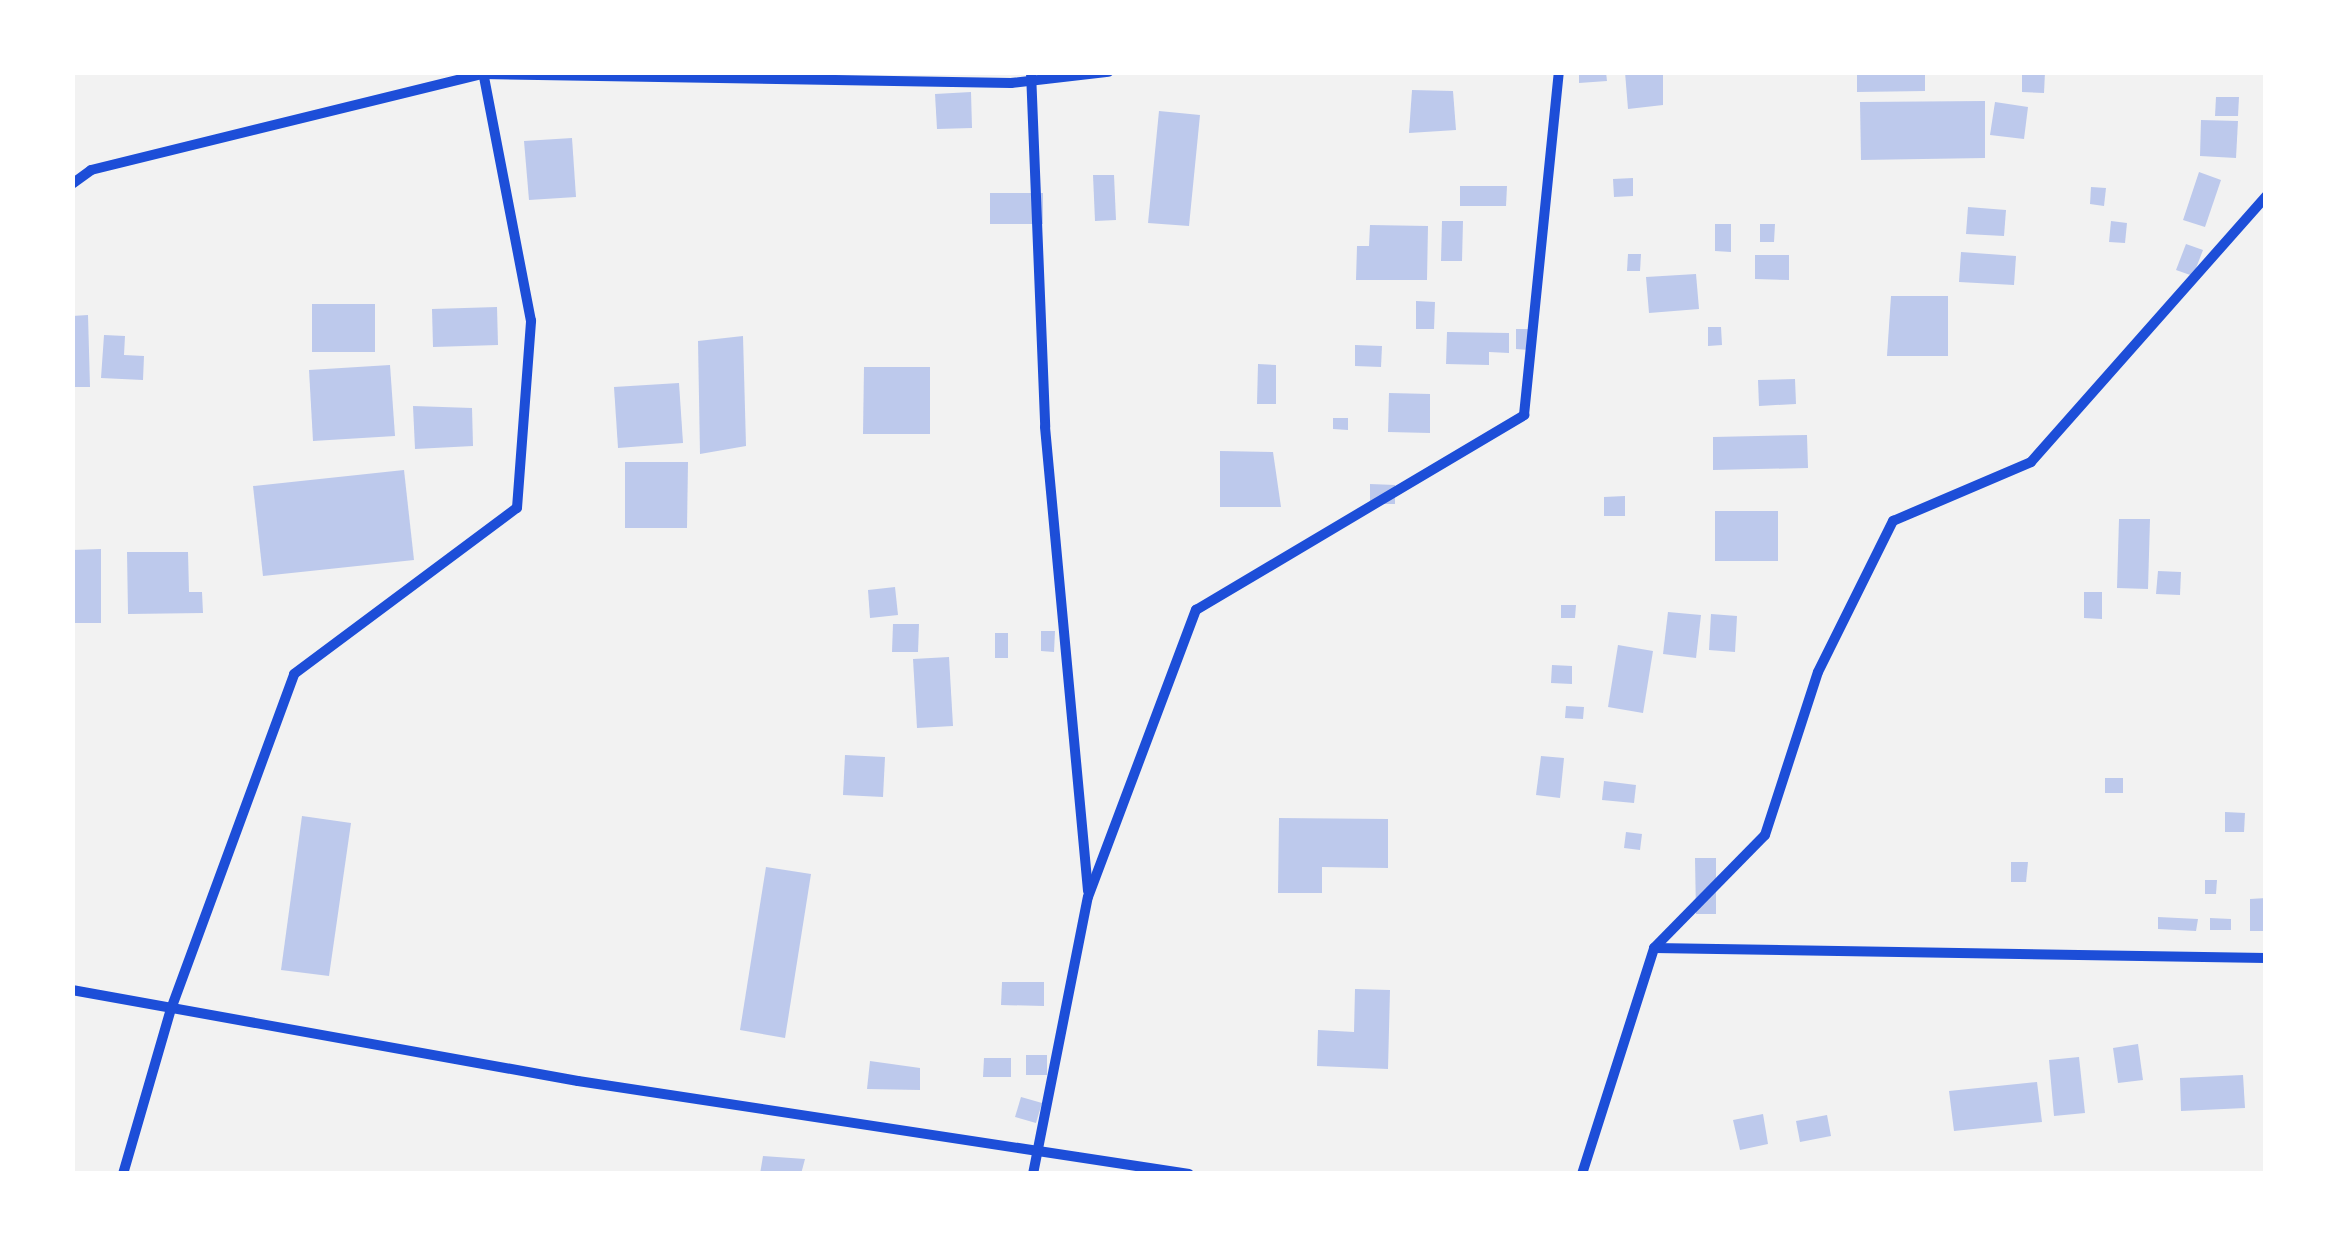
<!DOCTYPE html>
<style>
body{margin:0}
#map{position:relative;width:2338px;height:1246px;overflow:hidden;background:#f2f2f2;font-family:"Space Grotesk",sans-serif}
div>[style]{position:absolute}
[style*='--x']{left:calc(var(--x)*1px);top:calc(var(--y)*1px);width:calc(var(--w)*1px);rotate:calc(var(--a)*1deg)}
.building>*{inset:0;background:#bdc9ec}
.minor>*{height:10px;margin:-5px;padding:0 5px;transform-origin:5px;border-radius:5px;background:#1d4ed8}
span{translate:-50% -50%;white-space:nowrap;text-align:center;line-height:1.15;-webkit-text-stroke:9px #fff;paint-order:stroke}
.frame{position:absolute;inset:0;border:75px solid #fff;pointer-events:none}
</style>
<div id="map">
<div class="building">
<div style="clip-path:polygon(1579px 72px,1606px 72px,1607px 81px,1579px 83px)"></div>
<div style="clip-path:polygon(1625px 72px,1663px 72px,1663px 105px,1628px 109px)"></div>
<div style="clip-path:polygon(1857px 72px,1925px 72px,1925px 91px,1857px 92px)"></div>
<div style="clip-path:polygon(2022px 72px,2045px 72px,2044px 93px,2022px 92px)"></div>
<div style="clip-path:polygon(1412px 90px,1453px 91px,1456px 130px,1409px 133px)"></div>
<div style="clip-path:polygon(971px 92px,972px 128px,937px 129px,935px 94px)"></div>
<div style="clip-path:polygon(2216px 97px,2239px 97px,2238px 116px,2215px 116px)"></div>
<div style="clip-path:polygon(1985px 101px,1985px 158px,1861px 160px,1860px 102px)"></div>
<div style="clip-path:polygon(1995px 102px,2028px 107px,2024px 139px,1990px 135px)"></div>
<div style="clip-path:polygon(1159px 111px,1200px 115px,1189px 226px,1148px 223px)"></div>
<div style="clip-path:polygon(2201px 120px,2238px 121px,2236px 158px,2200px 156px)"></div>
<div style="clip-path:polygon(572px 138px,576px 197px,529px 200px,524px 141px)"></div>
<div style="clip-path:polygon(2199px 172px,2221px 180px,2205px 227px,2183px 220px)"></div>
<div style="clip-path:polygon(1093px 175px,1114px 175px,1116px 220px,1095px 221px)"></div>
<div style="clip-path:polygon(1633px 178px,1633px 196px,1614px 197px,1613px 179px)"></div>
<div style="clip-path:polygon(1460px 186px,1507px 186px,1506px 206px,1460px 206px)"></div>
<div style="clip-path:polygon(2091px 187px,2106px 188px,2104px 206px,2090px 204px)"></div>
<div style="clip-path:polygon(990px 193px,1043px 193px,1043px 224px,990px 224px)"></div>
<div style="clip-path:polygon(1968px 207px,2006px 210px,2004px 236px,1966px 234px)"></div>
<div style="clip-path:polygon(1442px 221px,1463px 221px,1462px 261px,1441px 261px)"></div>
<div style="clip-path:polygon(2111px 221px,2127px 223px,2125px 243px,2109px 242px)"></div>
<div style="clip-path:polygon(1715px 224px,1731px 224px,1731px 252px,1715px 251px)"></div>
<div style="clip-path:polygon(1760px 224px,1775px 224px,1774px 242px,1760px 242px)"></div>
<div style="clip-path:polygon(1370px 225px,1428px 226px,1427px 280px,1356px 280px,1357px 246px,1369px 246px)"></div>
<div style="clip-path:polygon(2186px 244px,2203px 250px,2193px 276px,2176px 270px)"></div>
<div style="clip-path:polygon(1961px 252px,2016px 256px,2014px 285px,1959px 282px)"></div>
<div style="clip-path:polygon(1628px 254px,1641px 254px,1640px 271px,1627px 271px)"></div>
<div style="clip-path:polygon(1755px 255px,1789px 255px,1789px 280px,1755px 279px)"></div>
<div style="clip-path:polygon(1696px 274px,1699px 309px,1649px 313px,1646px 277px)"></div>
<div style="clip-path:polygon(1891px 296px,1948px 296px,1948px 356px,1887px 356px)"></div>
<div style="clip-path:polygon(1416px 301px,1435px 302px,1434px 329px,1416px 329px)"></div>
<div style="clip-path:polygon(312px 304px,375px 304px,375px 352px,312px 352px)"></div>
<div style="clip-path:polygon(497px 307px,498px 345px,433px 347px,432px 309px)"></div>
<div style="clip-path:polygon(88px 315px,90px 387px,72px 387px,72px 316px)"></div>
<div style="clip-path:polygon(1708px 327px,1721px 327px,1722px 345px,1708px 346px)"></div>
<div style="clip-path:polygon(1516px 329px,1531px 329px,1530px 350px,1516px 349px)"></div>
<div style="clip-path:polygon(1447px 332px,1509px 333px,1509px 353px,1489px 352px,1489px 365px,1446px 364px)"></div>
<div style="clip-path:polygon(104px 335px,125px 336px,124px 355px,144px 356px,143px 380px,101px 378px)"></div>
<div style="clip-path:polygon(743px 336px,746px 446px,700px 454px,698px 341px)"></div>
<div style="clip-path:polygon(1355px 345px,1382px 346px,1381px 367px,1355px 366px)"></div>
<div style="clip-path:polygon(1258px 364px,1276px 365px,1276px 404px,1257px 404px)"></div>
<div style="clip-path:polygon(390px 365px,395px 436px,313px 441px,309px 370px)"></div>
<div style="clip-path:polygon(864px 367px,930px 367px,930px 434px,863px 434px)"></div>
<div style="clip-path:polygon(1795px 379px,1796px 404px,1759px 406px,1758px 380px)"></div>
<div style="clip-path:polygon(679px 383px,683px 443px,618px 448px,614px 387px)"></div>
<div style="clip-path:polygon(1389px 393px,1430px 394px,1430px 433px,1388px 432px)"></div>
<div style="clip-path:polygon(413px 406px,472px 408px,473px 446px,415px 449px)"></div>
<div style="clip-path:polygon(1333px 418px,1348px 418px,1348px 430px,1333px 429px)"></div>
<div style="clip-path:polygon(1807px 435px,1808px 468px,1713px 470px,1713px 437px)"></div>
<div style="clip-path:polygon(1220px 451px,1273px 452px,1281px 507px,1220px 507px)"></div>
<div style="clip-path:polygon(625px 462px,688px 462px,687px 528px,625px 528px)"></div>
<div style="clip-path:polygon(404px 470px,414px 560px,263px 576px,253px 486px)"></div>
<div style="clip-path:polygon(1370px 484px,1395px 485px,1395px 504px,1370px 504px)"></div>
<div style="clip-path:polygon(1625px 496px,1625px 516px,1604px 516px,1604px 497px)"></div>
<div style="clip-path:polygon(1715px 511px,1778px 511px,1778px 561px,1715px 561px)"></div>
<div style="clip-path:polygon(2119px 519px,2150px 519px,2148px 589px,2117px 588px)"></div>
<div style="clip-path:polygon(101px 549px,101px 623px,72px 623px,72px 550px)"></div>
<div style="clip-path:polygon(127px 552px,188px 552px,189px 592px,202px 592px,203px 613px,128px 614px)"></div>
<div style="clip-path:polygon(2158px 571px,2181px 572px,2180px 595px,2156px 594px)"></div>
<div style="clip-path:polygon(895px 587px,898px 615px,870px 618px,868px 590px)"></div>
<div style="clip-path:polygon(2084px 592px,2102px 592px,2102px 619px,2084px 618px)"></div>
<div style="clip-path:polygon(1561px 605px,1576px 605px,1575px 618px,1561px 618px)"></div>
<div style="clip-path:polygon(1668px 612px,1701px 615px,1696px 658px,1663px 654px)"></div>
<div style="clip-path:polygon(1711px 614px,1737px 616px,1735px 652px,1709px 650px)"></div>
<div style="clip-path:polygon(893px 624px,919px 624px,918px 652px,892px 652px)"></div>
<div style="clip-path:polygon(1041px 631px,1055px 631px,1054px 652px,1041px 651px)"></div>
<div style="clip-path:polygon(995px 633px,1008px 633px,1008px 658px,995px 658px)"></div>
<div style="clip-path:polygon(1618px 645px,1653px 651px,1643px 713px,1608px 707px)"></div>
<div style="clip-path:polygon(949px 657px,953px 726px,917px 728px,913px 659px)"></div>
<div style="clip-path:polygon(1552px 665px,1572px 666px,1572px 684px,1551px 683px)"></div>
<div style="clip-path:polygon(1566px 706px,1584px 707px,1583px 719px,1565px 718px)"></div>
<div style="clip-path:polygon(845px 755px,885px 757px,883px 797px,843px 795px)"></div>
<div style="clip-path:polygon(1541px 756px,1564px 758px,1560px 798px,1536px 795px)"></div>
<div style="clip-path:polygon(2105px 778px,2123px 778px,2123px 793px,2105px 793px)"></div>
<div style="clip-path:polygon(1604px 781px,1636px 785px,1634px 803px,1602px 800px)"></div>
<div style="clip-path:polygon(2225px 812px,2245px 813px,2244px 832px,2225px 832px)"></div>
<div style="clip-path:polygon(302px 816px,351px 823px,329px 976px,281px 970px)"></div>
<div style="clip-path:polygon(1279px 818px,1388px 819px,1388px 868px,1322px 867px,1322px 893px,1278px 893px)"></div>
<div style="clip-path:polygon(1626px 832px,1642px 834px,1640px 850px,1624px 848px)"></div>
<div style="clip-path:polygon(1695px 858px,1716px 858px,1716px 914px,1696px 914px)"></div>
<div style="clip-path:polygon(2011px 862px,2028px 862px,2026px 882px,2011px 882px)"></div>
<div style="clip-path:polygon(766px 867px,811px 874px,785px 1038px,740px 1030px)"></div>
<div style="clip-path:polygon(2205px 880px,2217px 880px,2216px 894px,2205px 894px)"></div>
<div style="clip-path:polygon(2266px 898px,2266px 931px,2250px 931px,2250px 899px)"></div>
<div style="clip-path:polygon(2158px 917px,2198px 919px,2196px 931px,2158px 929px)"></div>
<div style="clip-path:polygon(2210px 918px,2231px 919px,2231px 930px,2210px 930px)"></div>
<div style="clip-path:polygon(1002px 982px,1044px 982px,1044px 1006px,1001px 1005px)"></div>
<div style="clip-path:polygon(1355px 989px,1390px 990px,1388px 1069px,1317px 1066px,1318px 1030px,1354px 1032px)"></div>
<div style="clip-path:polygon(2138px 1044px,2143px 1080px,2118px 1083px,2113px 1048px)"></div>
<div style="clip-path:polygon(1026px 1055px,1047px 1055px,1047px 1075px,1026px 1075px)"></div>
<div style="clip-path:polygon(2079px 1057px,2085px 1113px,2054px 1116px,2049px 1060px)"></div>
<div style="clip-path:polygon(984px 1058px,1011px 1058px,1011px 1077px,983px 1077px)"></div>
<div style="clip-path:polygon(870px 1061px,920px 1068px,920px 1090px,867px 1089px)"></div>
<div style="clip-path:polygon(2243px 1075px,2245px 1108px,2181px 1111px,2180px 1078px)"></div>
<div style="clip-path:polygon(2037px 1082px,2042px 1122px,1954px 1131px,1949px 1091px)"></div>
<div style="clip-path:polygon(1021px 1097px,1042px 1103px,1036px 1123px,1015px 1117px)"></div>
<div style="clip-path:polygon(1763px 1114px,1768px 1144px,1740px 1150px,1733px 1120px)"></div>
<div style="clip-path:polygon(1827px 1115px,1831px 1136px,1800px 1142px,1796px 1121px)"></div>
<div style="clip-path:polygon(763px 1156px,805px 1159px,801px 1174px,760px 1174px)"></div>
</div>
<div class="minor">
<div style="--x:1031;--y:72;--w:355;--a:87.7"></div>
<div style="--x:1045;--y:427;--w:466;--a:84.7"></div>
<div style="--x:72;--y:184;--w:24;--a:-36"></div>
<div style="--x:91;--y:170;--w:404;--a:-13.8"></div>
<div style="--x:483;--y:74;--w:528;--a:0.98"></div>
<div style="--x:1011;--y:83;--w:98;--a:-6.5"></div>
<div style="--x:1654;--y:948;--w:612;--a:0.94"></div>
<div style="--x:72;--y:990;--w:514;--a:10.2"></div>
<div style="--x:578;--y:1081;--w:618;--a:8.65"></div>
<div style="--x:123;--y:1174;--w:172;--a:-73.8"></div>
<div style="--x:171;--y:1009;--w:357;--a:-69.8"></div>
<div style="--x:294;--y:674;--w:278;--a:-36.7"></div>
<div style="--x:517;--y:508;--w:188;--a:-85.7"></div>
<div style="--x:531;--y:321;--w:254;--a:-100.9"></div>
<div style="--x:1033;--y:1174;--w:282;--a:-78.8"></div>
<div style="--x:1088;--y:897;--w:307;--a:-69.4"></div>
<div style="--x:1196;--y:610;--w:382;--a:-30.7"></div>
<div style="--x:1524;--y:415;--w:345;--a:-84.2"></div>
<div style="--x:1582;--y:1174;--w:237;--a:-72.3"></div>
<div style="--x:1654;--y:948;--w:158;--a:-45.5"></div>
<div style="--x:1765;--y:835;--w:171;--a:-72"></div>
<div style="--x:1818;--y:672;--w:169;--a:-63.6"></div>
<div style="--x:1893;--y:521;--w:150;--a:-23.1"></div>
<div style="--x:2031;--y:462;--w:355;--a:-48.5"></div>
</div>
<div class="frame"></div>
</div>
